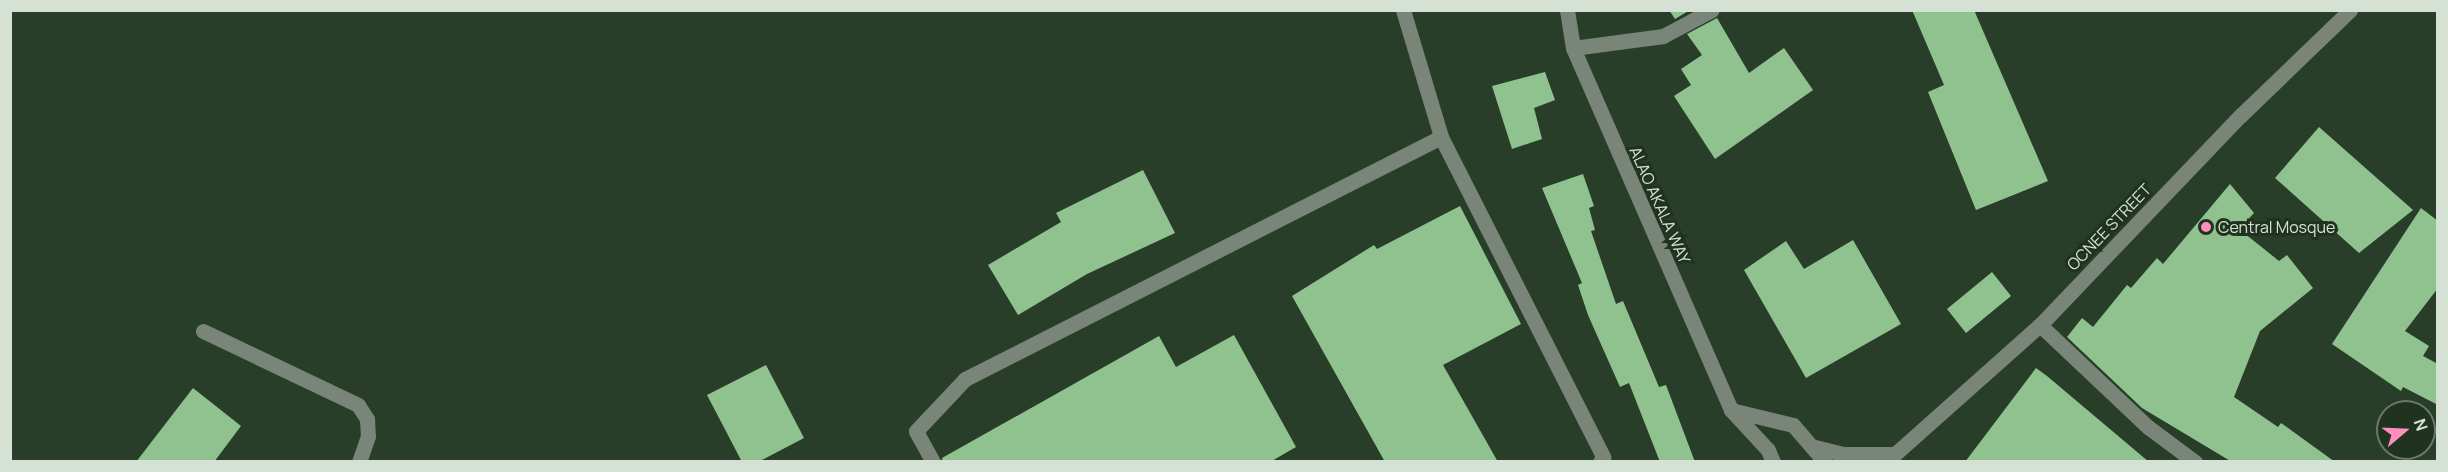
<!DOCTYPE html>
<style>
body{margin:0}
#map{position:relative;width:2448px;height:472px;overflow:hidden;background:#293e29;font-family:Manrope,sans-serif}
div>[style]{position:absolute}
[style*='--x']{left:calc(var(--x)*1px);top:calc(var(--y)*1px);width:calc(var(--w)*1px);rotate:calc(var(--a)*1deg)}
.building>*{inset:0;background:#90c290}
.minor>*{height:15px;margin:-7.5px;padding:0 7.5px;transform-origin:7.5px;border-radius:7.5px;background:#7a857a}
.dots>*{width:16px;height:16px;translate:-50% -50%;box-sizing:border-box;border:3px solid #1f3320;border-radius:50%}
span{translate:-50% -50%;white-space:nowrap;text-align:center;line-height:1.15;-webkit-text-stroke:6px #1f3320;paint-order:stroke}
.street-label{font-size:16px;color:#d5e1d4}
.poi-label{font-size:16px;color:#d5e1d4}
.left{translate:0 -50%;text-align:left}
.frame{position:absolute;inset:0;border:12px solid #d5e1d4;pointer-events:none}
.north{position:absolute;left:2376px;top:400px;width:60px;height:60px;box-sizing:border-box;background:#1f3320;border:2px solid #687968;border-radius:50%;rotate:71deg;font-size:16px;font-weight:700;line-height:24px;text-align:center;color:#d5e1d4}
.north::after{content:'';display:block;margin:auto;width:21px;height:27px;background:#fe8ebc;clip-path:polygon(50% 0,100% 100%,50% 72%,0 100%)}
</style>
<div id="map">
<div class="building">
<div style="clip-path:polygon(1669px 10px,1690px 10px,1675px 19px)"></div>
<div style="clip-path:polygon(1912px 10px,1974px 10px,2048px 181px,1976px 210px,1928px 92px,1944px 85px)"></div>
<div style="clip-path:polygon(1717px 18px,1749px 73px,1784px 48px,1813px 90px,1715px 159px,1674px 96px,1691px 85px,1681px 69px,1702px 55px,1687px 34px)"></div>
<div style="clip-path:polygon(1545px 72px,1555px 100px,1534px 108px,1542px 139px,1512px 149px,1492px 86px)"></div>
<div style="clip-path:polygon(2319px 127px,2413px 210px,2359px 253px,2275px 178px)"></div>
<div style="clip-path:polygon(1143px 170px,1175px 233px,1087px 274px,1018px 315px,988px 265px,1061px 222px,1056px 213px)"></div>
<div style="clip-path:polygon(1583px 174px,1594px 206px,1589px 208px,1595px 230px,1591px 231px,1616px 304px,1623px 301px,1659px 387px,1666px 385px,1695px 462px,1660px 462px,1629px 383px,1620px 387px,1588px 315px,1578px 285px,1582px 283px,1542px 188px)"></div>
<div style="clip-path:polygon(2230px 184px,2254px 213px,2239px 229px,2279px 261px,2287px 255px,2313px 288px,2260px 331px,2234px 397px,2278px 427px,2281px 423px,2335px 462px,2232px 462px,2142px 408px,2067px 337px,2082px 318px,2093px 327px,2127px 285px,2131px 288px,2157px 258px,2163px 264px)"></div>
<div style="clip-path:polygon(1460px 206px,1521px 324px,1443px 365px,1498px 462px,1385px 462px,1292px 296px,1374px 245px,1377px 249px)"></div>
<div style="clip-path:polygon(2421px 208px,2438px 221px,2438px 288px,2405px 331px,2429px 346px,2423px 356px,2438px 364px,2438px 405px,2403px 387px,2401px 391px,2332px 344px)"></div>
<div style="clip-path:polygon(1853px 240px,1901px 324px,1806px 378px,1744px 270px,1786px 241px,1804px 269px)"></div>
<div style="clip-path:polygon(1992px 272px,2011px 296px,1966px 333px,1947px 309px)"></div>
<div style="clip-path:polygon(1234px 335px,1296px 447px,1270px 462px,943px 462px,942px 458px,1159px 336px,1176px 367px)"></div>
<div style="clip-path:polygon(766px 365px,804px 438px,758px 462px,742px 462px,707px 395px)"></div>
<div style="clip-path:polygon(2036px 368px,2047px 376px,2149px 462px,1965px 462px)"></div>
<div style="clip-path:polygon(193px 388px,241px 426px,214px 462px,136px 462px)"></div>
</div>
<div class="minor">
<div style="--x:1403;--y:10;--w:133;--a:73.3"></div>
<div style="--x:1441;--y:137;--w:359;--a:63.1"></div>
<div style="--x:1603;--y:457;--w:6;--a:121"></div>
<div style="--x:1567;--y:10;--w:38;--a:81"></div>
<div style="--x:1573;--y:48;--w:395;--a:66.4"></div>
<div style="--x:1731;--y:410;--w:54;--a:47.2"></div>
<div style="--x:1768;--y:450;--w:13;--a:67"></div>
<div style="--x:1573;--y:48;--w:91;--a:-7.6"></div>
<div style="--x:1663;--y:36;--w:55;--a:-28"></div>
<div style="--x:2040;--y:325;--w:149;--a:43.4"></div>
<div style="--x:2148;--y:427;--w:59;--a:36.7"></div>
<div style="--x:203;--y:331;--w:172;--a:25.5"></div>
<div style="--x:358;--y:405;--w:17;--a:57"></div>
<div style="--x:367;--y:419;--w:17;--a:87"></div>
<div style="--x:368;--y:436;--w:28;--a:109"></div>
<div style="--x:1731;--y:410;--w:64;--a:13.6"></div>
<div style="--x:1793;--y:425;--w:49;--a:49.1"></div>
<div style="--x:1815;--y:447;--w:29;--a:14"></div>
<div style="--x:1843;--y:454;--w:52;--a:0"></div>
<div style="--x:933;--y:462;--w:35;--a:-119"></div>
<div style="--x:916;--y:431;--w:71;--a:-46.7"></div>
<div style="--x:965;--y:379;--w:534;--a:-26.95"></div>
<div style="--x:1886;--y:462;--w:206;--a:-41.7"></div>
<div style="--x:2040;--y:325;--w:289;--a:-46.3"></div>
<div style="--x:2240;--y:116;--w:153;--a:-43.9"></div>
</div>
<div class="dots">
<div style="left:2206px;top:227px;background:#fe8ebc"></div>
</div>
<div class="street-label">
<span style="left:1660px;top:205px;rotate:66deg">ALAO AKALA WAY</span>
<span style="left:2109px;top:227px;rotate:-46deg">OCNEE STREET</span>
</div>
<div class="poi-label">
<span class="left" style="left:2218px;top:227px">Central Mosque</span>
</div>
<div class="frame"></div>
<div class="north">N</div>
</div>
